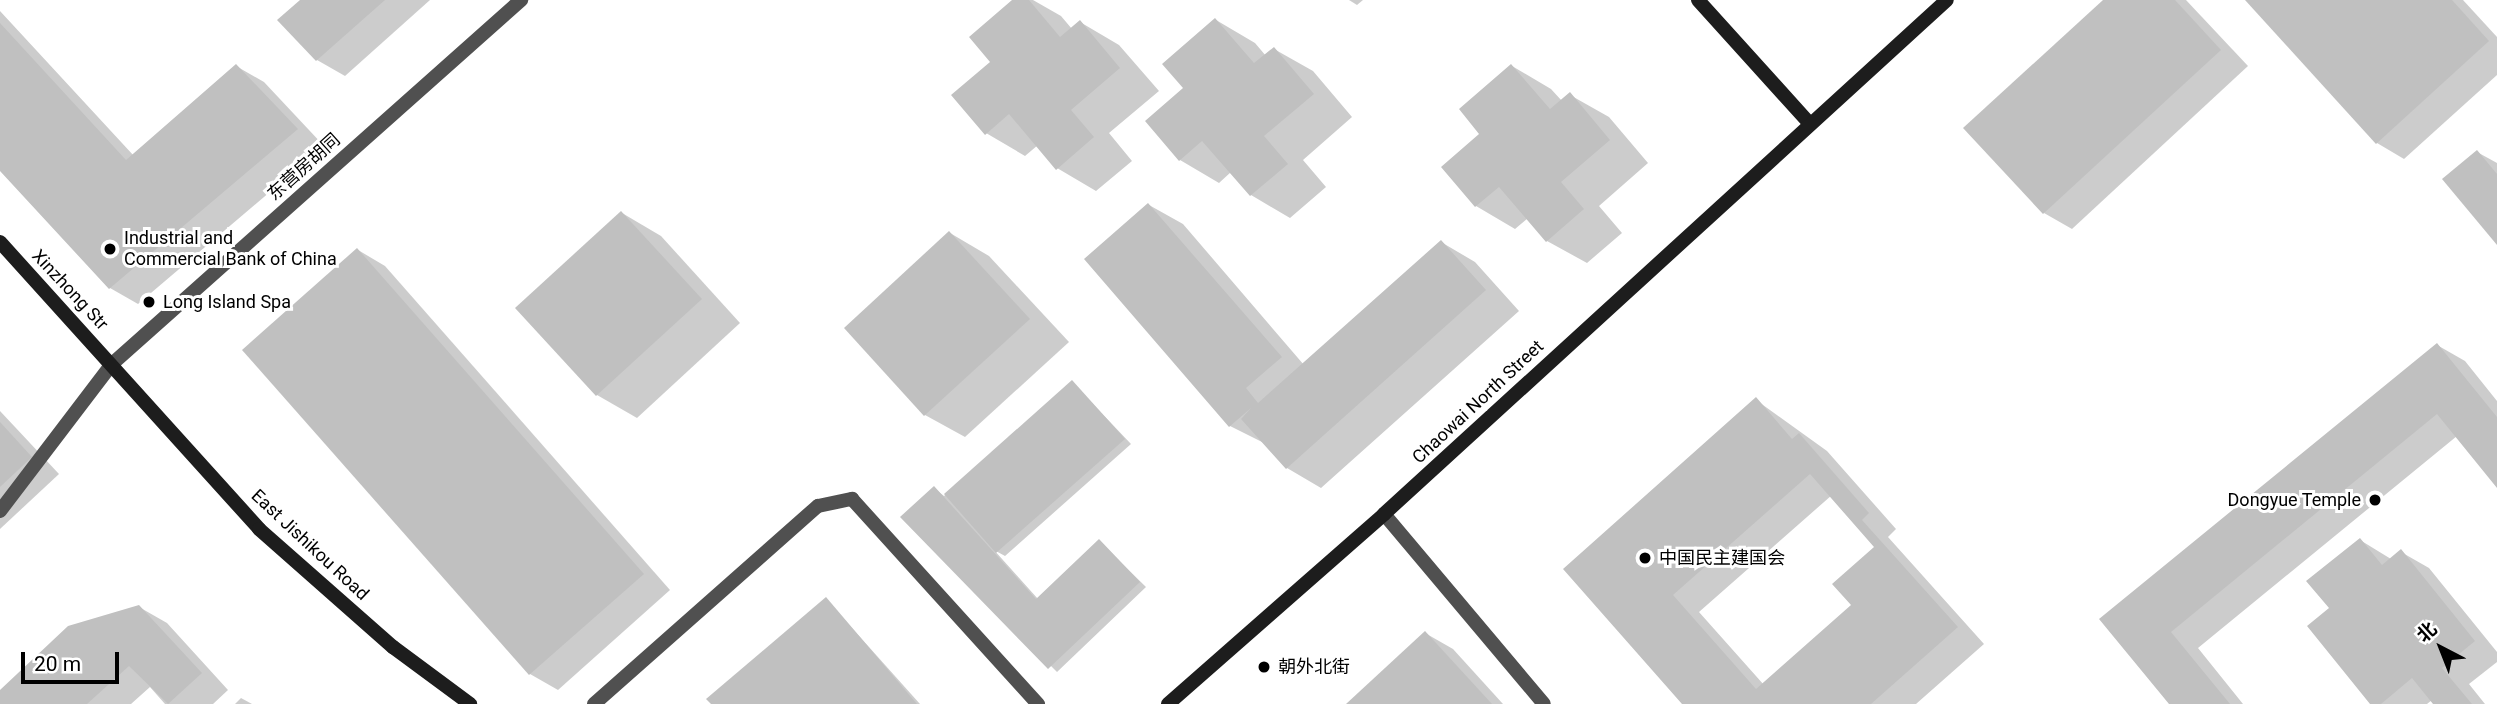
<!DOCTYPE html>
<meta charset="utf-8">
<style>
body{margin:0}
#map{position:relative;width:2497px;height:704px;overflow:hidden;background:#fff;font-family:Roboto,"Noto Sans SC",sans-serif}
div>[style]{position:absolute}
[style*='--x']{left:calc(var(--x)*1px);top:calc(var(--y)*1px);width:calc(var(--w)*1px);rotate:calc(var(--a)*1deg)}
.shadow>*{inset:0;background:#0003}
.building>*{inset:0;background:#c0c0c0}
.street>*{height:14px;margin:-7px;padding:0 7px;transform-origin:7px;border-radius:7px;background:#505050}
.secondary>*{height:14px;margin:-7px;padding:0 7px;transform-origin:7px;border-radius:7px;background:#1d1d1d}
.dots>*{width:19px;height:19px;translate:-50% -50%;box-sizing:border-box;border:4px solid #fff;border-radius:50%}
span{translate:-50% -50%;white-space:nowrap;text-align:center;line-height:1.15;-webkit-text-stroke:6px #fff;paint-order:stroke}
.street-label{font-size:18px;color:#000}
.poi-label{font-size:18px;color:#000}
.left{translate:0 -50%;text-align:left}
.right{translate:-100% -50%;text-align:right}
.north{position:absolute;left:2406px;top:613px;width:70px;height:70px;-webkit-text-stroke:5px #fff;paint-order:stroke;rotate:318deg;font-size:19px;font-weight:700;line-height:28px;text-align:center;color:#000}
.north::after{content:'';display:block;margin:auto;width:24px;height:32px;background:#000;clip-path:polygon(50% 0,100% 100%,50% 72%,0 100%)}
.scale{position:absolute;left:21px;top:652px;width:98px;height:32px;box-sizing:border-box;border:4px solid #000;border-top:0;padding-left:9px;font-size:21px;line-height:24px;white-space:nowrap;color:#000;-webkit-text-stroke:5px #fff;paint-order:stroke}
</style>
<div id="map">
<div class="shadow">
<div style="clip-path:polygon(302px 0,430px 0,345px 76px,317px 60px)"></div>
<div style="clip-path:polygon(1015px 0,1033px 0,1061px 16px,1072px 29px,1080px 22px,1119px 45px,1159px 91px,1109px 133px,1132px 161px,1096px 191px,1057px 168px,1038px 145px,1025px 156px,986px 133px,992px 62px)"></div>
<div style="clip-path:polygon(1349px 0,1363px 0,1357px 5px)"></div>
<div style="clip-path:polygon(2105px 0,2186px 0,2248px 66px,2072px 229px,2044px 213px)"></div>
<div style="clip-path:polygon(2248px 0,2463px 0,2497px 37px,2497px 75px,2404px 159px,2377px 143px)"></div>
<div style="clip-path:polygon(0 11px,134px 156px,236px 66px,264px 82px,324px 146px,138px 304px,110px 288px,0 168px)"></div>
<div style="clip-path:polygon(1216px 20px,1255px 43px,1266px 56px,1274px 49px,1313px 71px,1352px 117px,1303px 160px,1326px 187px,1290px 218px,1251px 195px,1231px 172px,1219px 183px,1180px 160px,1186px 88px)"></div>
<div style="clip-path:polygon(1512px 66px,1551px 89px,1562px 101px,1570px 95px,1609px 117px,1648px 163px,1599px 206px,1622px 233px,1587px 263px,1547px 241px,1528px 218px,1515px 229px,1476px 206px,1482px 134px)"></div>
<div style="clip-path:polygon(2477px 152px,2497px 163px,2497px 242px)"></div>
<div style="clip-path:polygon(1149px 205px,1183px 224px,1304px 365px,1441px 242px,1475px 262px,1519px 311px,1321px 488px,1287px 468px,1266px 444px,1230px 426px)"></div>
<div style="clip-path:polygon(622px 213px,661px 236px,740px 323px,637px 418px,597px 395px,518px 308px)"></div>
<div style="clip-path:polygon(950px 233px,989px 256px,1069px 342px,965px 437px,925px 415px,846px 328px)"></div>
<div style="clip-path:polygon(358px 250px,385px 266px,670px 590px,558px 690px,530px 674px)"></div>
<div style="clip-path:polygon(2437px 345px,2465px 361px,2497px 401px,2497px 485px,2457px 436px,2198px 648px,2243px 704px,2171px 704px,2102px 619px)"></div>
<div style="clip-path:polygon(1072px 382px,1131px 444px,1005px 556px,994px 550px,1038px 599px,1099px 541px,1146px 587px,1057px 672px,902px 517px,934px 488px,944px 496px)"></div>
<div style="clip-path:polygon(evenodd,1756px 400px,1827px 451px,1896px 529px,1888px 537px,1984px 644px,1916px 704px,1685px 704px,1565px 569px,1756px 400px,1832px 495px,1877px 547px,1854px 606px,1764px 685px,1699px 612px,1832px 495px)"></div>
<div style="clip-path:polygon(0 411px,59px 474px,0 529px)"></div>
<div style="clip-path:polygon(2360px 540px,2391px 559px,2401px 552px,2429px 568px,2497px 652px,2497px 662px,2469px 684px,2485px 704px,2435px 704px,2432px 700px,2427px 704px,2372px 704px,2331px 609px)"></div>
<div style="clip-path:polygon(826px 599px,920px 704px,713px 704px)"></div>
<div style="clip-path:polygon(139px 607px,167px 623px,228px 690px,213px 704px,165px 704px,150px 687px,131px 704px,0 704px,0 692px)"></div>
<div style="clip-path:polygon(1425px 633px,1453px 649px,1503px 704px,1348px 704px)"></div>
<div style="clip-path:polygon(241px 698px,252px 704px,235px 704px)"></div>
</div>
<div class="building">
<div style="clip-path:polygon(300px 0,385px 0,316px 61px,277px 20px)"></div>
<div style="clip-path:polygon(1012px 0,1029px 0,1060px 37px,1080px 20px,1120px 68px,1071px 110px,1094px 137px,1056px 170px,1009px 114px,985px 135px,951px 95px,990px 62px,969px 37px)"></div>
<div style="clip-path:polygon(2103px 0,2175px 0,2221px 50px,2043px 214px,1963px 128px)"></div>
<div style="clip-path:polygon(2245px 0,2452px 0,2489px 41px,2376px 144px)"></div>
<div style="clip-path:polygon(1215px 18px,1254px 63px,1274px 47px,1314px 94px,1264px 136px,1288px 164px,1250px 196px,1202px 141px,1179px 161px,1145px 121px,1183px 88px,1162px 64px)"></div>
<div style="clip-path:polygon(0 23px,126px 160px,236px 64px,298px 129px,109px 289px,0 171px)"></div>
<div style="clip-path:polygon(1511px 64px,1550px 109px,1570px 92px,1610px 140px,1561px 182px,1584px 209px,1546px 242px,1499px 187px,1475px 207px,1441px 167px,1479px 134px,1459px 109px)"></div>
<div style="clip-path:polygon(2477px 150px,2497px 174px,2497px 245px,2442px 179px)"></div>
<div style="clip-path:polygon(1148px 203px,1282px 357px,1246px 388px,1258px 403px,1441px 240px,1486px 290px,1286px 469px,1241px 419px,1251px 408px,1229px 427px,1084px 259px)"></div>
<div style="clip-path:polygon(621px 211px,702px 299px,596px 396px,515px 308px)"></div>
<div style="clip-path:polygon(949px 231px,1030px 319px,924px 416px,844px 328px)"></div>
<div style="clip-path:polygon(357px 248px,644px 574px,529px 675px,242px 350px)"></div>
<div style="clip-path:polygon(2437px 343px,2497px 417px,2497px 488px,2437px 414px,2171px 632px,2230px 704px,2169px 704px,2099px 619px)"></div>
<div style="clip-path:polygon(1072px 380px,1125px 439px,996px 553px,944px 494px)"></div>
<div style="clip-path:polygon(evenodd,1756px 397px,1792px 439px,1799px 433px,1869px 513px,1862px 520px,1958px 627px,1871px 704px,1682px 704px,1563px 569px,1756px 397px,1810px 474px,1874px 547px,1832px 584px,1851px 605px,1756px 689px,1673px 595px,1810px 474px)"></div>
<div style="clip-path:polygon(0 422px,32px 457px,0 487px)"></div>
<div style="clip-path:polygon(934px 486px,1036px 599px,1099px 539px,1140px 582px,1048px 669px,900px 517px)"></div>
<div style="clip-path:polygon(2360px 538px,2382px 565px,2401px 549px,2475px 641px,2442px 668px,2472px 704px,2433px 704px,2412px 678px,2381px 704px,2370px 704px,2307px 626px,2329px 608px,2306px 581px)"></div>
<div style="clip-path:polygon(826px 597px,917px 704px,711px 704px,706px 699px)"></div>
<div style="clip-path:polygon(139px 605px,202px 673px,168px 704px,129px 666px,87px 704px,0 704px,0 690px,68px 626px)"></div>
<div style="clip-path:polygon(1425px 631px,1492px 704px,1346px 704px)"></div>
</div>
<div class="street">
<div style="--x:0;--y:511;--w:185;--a:-52.7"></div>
<div style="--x:112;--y:364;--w:548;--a:-41.67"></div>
<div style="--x:1384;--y:514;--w:248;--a:49.9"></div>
<div style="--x:594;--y:704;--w:299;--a:-41.5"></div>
<div style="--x:818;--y:506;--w:35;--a:-12"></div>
<div style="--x:852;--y:499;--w:277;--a:47.8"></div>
</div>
<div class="secondary">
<div style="--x:1698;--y:0;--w:167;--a:47.9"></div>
<div style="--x:0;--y:242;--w:387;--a:47.9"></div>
<div style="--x:259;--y:529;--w:179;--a:41.4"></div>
<div style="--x:393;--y:647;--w:96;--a:36.5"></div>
<div style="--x:1168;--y:704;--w:288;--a:-41.3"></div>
<div style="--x:1384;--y:514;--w:762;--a:-42.4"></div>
</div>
<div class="dots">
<div style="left:110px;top:249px;background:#000"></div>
<div style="left:149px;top:302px;background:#000"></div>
<div style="left:2375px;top:500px;background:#000"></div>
<div style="left:1645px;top:558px;background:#000"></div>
<div style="left:1264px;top:667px;background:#000"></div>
</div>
<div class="street-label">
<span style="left:304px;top:167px;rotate:-42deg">东营房胡同</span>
<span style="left:70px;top:290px;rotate:47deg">Xinzhong Str</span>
<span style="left:1478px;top:402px;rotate:-43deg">Chaowai North Street</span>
<span style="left:310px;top:545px;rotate:43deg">East Jishikou Road</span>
</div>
<div class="poi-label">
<span class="left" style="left:124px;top:249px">Industrial and<br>Commercial Bank of China</span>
<span class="left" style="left:163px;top:302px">Long Island Spa</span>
<span class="right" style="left:2361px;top:500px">Dongyue Temple</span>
<span class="left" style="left:1659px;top:558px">中国民主建国会</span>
<span class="left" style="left:1278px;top:667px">朝外北街</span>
</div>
<div class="north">北</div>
<div class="scale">20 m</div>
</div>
